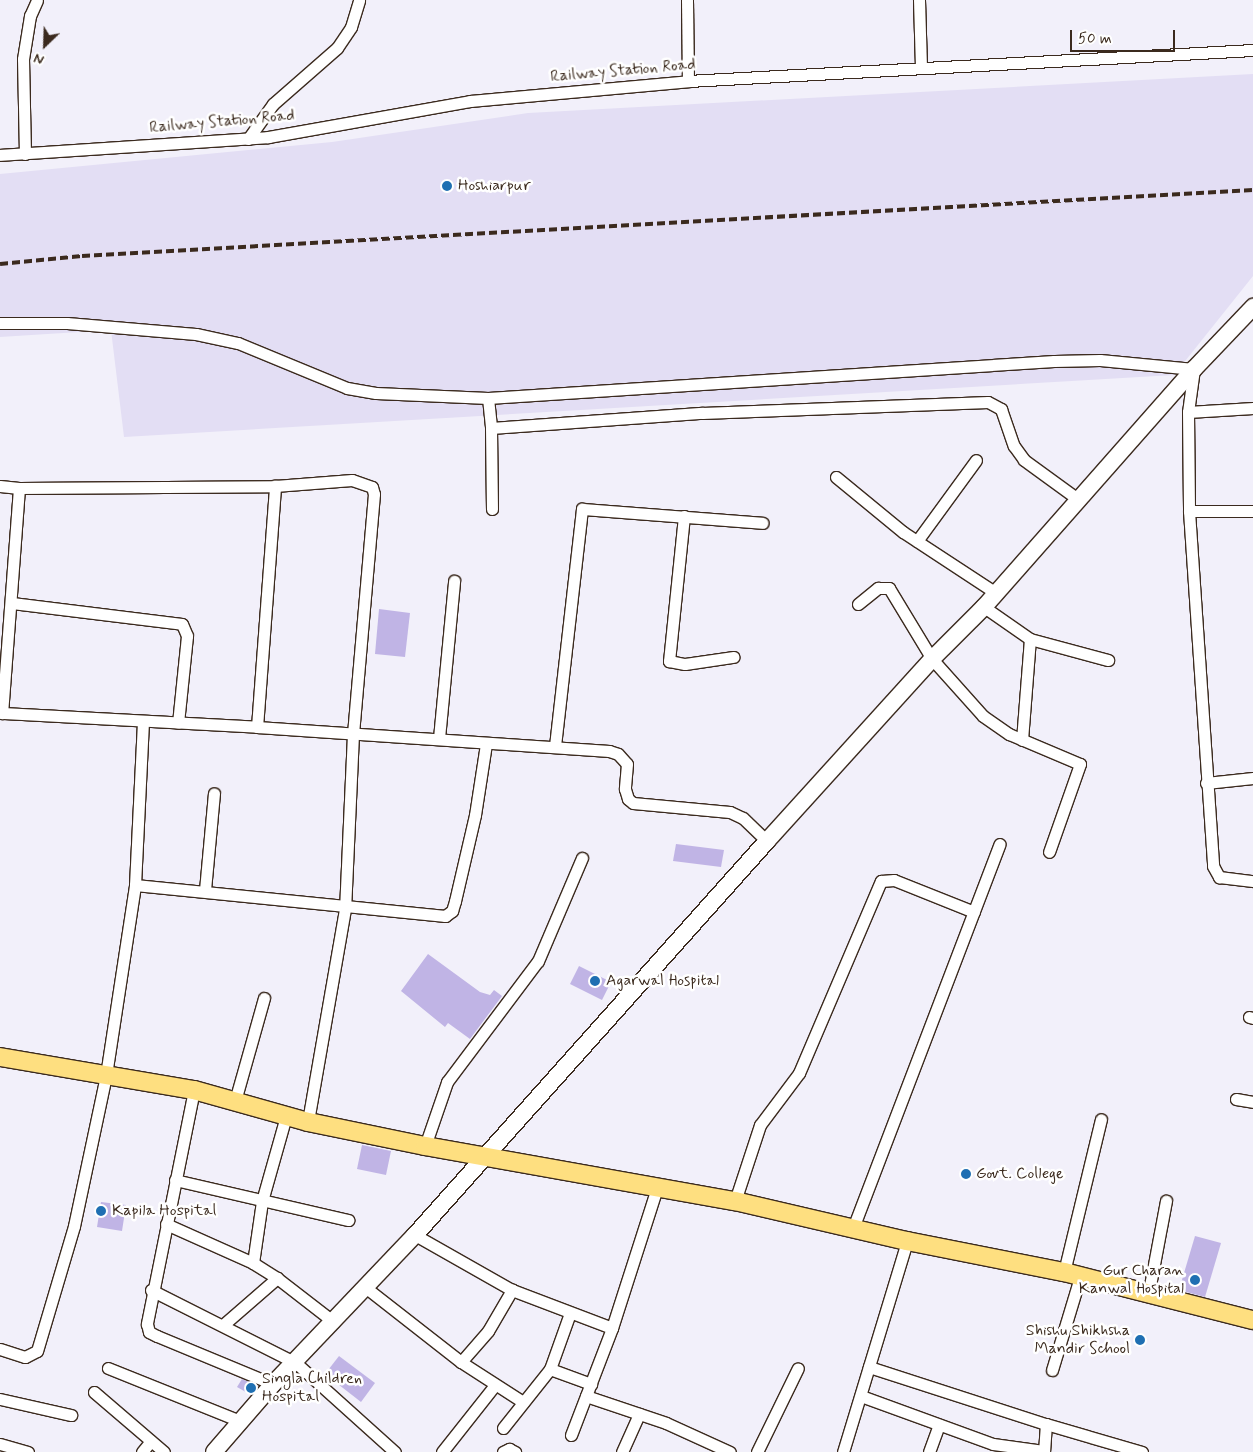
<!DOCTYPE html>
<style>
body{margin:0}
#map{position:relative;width:1253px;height:1452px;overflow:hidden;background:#f2f0fa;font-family:Mynerve,sans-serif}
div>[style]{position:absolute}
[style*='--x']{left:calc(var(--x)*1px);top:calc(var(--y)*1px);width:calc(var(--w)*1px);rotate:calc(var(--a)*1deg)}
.built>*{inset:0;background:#e3def4}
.building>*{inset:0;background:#c0b4e5}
.roads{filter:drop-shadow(1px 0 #3b2a1e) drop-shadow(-1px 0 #3b2a1e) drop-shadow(0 1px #3b2a1e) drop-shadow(0 -1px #3b2a1e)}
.minor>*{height:11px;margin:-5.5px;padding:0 5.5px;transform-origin:5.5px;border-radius:5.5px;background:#fff}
.secondary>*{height:16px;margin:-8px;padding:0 8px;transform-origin:8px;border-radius:8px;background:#fff}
.primary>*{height:18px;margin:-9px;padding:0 9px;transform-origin:9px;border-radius:9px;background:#fedf80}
.rail>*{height:4px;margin-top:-2px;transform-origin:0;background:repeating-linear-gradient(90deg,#3b2a1e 0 8px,transparent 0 12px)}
.dots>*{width:14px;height:14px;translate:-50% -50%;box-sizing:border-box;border:2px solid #fff;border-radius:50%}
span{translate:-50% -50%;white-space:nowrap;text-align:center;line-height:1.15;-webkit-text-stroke:5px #fff;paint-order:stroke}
.street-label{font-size:16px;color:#3b2a1e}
.poi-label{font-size:16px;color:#3b2a1e}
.left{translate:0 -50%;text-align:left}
.right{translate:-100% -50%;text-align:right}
.north{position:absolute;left:20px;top:20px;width:50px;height:50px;-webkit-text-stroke:4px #fff;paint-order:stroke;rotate:204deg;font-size:14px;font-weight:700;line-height:20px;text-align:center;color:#3b2a1e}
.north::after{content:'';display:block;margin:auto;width:18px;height:22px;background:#3b2a1e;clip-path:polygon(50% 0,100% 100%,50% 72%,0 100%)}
.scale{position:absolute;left:1070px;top:30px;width:105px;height:22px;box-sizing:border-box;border:2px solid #3b2a1e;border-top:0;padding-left:6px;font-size:15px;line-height:18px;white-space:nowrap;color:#3b2a1e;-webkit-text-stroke:4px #fff;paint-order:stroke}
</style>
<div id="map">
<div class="built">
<div style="clip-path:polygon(1253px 74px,1253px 276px,1174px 375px,124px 437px,111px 330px,0 337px,0 174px,332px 142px,528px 113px)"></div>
</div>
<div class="building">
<div style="clip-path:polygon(379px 609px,410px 613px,405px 657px,375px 654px)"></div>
<div style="clip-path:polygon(676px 844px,724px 850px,721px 867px,673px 861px)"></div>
<div style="clip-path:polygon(428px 954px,480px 992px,490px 995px,494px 990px,502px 996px,470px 1039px,448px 1023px,445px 1027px,401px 991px)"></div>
<div style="clip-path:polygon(579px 966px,611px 982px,602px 1000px,570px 984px)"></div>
<div style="clip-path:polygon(362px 1145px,391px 1151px,386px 1175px,357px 1169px)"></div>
<div style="clip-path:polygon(101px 1202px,126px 1205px,122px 1231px,97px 1227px)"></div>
<div style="clip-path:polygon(1195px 1236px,1221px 1243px,1205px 1297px,1179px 1290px)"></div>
<div style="clip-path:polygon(339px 1356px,375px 1383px,361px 1402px,325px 1374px)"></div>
<div style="clip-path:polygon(242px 1379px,258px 1386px,251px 1395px,237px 1387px)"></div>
</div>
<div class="roads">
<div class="minor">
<div style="--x:687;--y:0;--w:81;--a:89.3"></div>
<div style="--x:919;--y:0;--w:67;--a:88.3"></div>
<div style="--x:248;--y:139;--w:43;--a:-54.5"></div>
<div style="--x:273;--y:104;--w:85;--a:-41.2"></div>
<div style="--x:337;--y:48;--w:25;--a:-56"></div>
<div style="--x:351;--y:27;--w:28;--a:-73"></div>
<div style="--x:25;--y:154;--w:95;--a:-91.2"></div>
<div style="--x:23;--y:59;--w:44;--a:-80.8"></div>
<div style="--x:30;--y:16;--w:17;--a:-66"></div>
<div style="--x:0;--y:155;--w:269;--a:-3.8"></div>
<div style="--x:268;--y:137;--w:205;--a:-10.1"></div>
<div style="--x:470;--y:101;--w:219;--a:-5.2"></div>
<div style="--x:688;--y:81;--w:566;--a:-3.14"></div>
<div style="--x:0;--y:323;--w:67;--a:0"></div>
<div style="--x:67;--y:323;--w:129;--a:4.9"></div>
<div style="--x:196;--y:334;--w:43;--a:12.1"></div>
<div style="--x:238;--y:343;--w:118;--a:22.4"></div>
<div style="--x:347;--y:388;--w:29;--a:10"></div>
<div style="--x:376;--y:393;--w:112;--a:2.6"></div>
<div style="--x:488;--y:398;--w:567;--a:-3.74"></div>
<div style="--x:1054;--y:361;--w:46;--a:-1.2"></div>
<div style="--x:1100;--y:360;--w:94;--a:5.5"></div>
<div style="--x:1194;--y:369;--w:43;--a:97.9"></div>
<div style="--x:1188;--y:412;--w:99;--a:89.4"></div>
<div style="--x:1189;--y:511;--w:356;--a:86.1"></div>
<div style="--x:1213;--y:866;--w:13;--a:61"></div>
<div style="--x:1219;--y:877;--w:34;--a:7"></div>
<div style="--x:488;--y:398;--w:30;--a:84"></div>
<div style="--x:491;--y:428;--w:81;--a:89.3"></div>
<div style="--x:1188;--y:412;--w:65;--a:-3.5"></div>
<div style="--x:491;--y:428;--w:212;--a:-4.1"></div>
<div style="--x:702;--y:413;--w:286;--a:-2.2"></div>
<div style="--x:988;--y:402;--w:15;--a:28"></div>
<div style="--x:1001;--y:409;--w:39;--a:71"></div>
<div style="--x:1014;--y:446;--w:17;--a:54"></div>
<div style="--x:1024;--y:460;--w:68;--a:36"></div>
<div style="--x:836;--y:477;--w:87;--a:39.4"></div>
<div style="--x:903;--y:532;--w:111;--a:33.3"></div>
<div style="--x:0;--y:486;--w:19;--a:6"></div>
<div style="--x:19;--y:488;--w:226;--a:94.3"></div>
<div style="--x:2;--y:713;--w:255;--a:3.1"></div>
<div style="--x:257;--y:727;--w:242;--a:-85.7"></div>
<div style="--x:19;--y:488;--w:256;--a:-0.4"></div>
<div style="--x:275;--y:486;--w:77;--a:-4.5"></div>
<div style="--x:352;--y:480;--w:21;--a:19"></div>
<div style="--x:372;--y:487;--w:7;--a:74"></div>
<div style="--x:374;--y:494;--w:241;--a:95"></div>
<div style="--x:353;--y:734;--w:175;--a:92.6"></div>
<div style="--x:345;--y:909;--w:216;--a:99.9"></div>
<div style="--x:1189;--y:511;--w:64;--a:0"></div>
<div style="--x:684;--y:516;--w:146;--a:95.9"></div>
<div style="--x:669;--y:661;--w:16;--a:11"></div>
<div style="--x:685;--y:664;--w:49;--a:-8.3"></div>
<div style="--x:917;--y:541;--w:100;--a:-53.9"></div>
<div style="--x:12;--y:603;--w:171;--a:7"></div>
<div style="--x:182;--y:624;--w:13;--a:67"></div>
<div style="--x:187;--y:636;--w:87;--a:95.9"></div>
<div style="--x:858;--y:604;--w:26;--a:-39"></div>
<div style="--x:878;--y:588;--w:11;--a:0"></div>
<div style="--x:889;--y:588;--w:83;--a:58.8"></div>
<div style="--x:932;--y:659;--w:76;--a:48.2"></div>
<div style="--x:983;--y:716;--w:32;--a:35"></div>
<div style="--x:1009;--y:734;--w:77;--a:22.9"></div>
<div style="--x:1080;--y:764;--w:93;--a:109.4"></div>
<div style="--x:984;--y:607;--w:56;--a:34.8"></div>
<div style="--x:1030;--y:639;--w:81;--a:15.1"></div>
<div style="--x:257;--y:727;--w:353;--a:3.9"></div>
<div style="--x:609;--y:751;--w:9;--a:18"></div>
<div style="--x:618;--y:754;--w:13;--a:48"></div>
<div style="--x:627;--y:764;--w:25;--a:95"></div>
<div style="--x:625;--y:789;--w:10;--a:73"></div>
<div style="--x:628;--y:799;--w:6;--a:39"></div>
<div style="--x:633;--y:803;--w:97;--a:5.3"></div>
<div style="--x:730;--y:812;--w:14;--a:25"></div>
<div style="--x:743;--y:818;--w:33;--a:44"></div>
<div style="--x:439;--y:738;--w:158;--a:-84.5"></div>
<div style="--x:1022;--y:740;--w:101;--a:-85.5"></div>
<div style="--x:555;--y:746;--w:239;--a:-83.5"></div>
<div style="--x:582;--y:509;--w:181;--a:4.4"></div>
<div style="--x:1206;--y:783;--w:47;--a:-6.1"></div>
<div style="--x:135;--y:885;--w:312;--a:5.7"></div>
<div style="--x:445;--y:916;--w:9;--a:-36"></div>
<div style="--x:452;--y:911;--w:10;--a:-73"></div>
<div style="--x:455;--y:901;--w:88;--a:-76.9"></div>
<div style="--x:475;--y:815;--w:72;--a:-81.2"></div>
<div style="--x:205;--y:890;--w:97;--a:-84.7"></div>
<div style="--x:1249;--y:1017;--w:4;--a:14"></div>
<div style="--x:194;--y:1090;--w:239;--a:101.4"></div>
<div style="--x:147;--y:1324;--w:8;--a:76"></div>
<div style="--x:149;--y:1332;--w:9;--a:27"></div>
<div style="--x:157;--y:1336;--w:126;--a:22.5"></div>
<div style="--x:1236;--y:1099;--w:17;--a:10"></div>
<div style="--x:235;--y:1101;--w:107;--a:-74.3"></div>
<div style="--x:425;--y:1146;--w:68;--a:-71"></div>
<div style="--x:447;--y:1082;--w:151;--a:-53.1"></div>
<div style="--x:538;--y:961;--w:112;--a:-66.9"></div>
<div style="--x:175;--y:1180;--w:178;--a:13"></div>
<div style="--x:735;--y:1201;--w:80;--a:-71.8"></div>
<div style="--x:760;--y:1125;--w:65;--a:-53.1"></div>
<div style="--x:799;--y:1073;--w:209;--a:-66.9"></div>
<div style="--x:881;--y:881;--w:13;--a:-4"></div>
<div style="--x:894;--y:880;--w:86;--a:21.8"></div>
<div style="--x:166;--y:1224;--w:95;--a:24.1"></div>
<div style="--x:253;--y:1263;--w:28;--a:32"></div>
<div style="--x:853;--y:1228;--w:411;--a:-69.1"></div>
<div style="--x:415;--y:1235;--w:112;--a:29.6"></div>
<div style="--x:512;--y:1290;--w:107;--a:20.8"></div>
<div style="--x:253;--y:1263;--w:63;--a:-81.7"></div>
<div style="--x:262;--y:1201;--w:88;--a:-74.2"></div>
<div style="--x:1064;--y:1272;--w:157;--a:-76.4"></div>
<div style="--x:365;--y:1287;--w:122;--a:38"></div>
<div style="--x:461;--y:1362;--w:74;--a:32.8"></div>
<div style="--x:151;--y:1290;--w:162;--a:26.7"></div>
<div style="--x:296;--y:1363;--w:133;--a:42"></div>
<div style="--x:1148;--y:1296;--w:97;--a:-79.3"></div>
<div style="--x:223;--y:1325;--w:72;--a:-41"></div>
<div style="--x:277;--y:1278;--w:72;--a:37.7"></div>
<div style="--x:0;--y:1349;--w:26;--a:18"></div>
<div style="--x:25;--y:1357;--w:13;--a:-27"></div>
<div style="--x:37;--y:1351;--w:130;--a:-73.5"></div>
<div style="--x:74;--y:1226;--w:154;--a:-78"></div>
<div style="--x:106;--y:1075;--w:192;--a:-81.3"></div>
<div style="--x:135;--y:885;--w:164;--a:-87.2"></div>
<div style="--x:461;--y:1362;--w:41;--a:-48.9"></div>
<div style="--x:488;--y:1331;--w:48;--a:-59.7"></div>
<div style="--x:869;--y:1367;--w:186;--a:17.9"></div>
<div style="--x:108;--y:1368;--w:144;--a:21.9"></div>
<div style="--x:550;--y:1369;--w:59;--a:-70.3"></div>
<div style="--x:1052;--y:1370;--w:97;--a:-73.2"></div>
<div style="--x:94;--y:1392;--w:92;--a:40.6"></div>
<div style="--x:586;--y:1396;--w:84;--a:18.6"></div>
<div style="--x:666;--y:1423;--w:70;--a:24.4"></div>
<div style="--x:861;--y:1396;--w:140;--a:20"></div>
<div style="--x:993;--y:1444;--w:51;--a:7.8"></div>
<div style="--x:0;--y:1399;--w:73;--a:12.7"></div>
<div style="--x:503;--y:1428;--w:75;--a:-51.5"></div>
<div style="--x:550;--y:1369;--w:44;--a:20.1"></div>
<div style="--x:571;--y:1435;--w:115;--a:-69"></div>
<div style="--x:612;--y:1328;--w:147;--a:-72.2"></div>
<div style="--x:0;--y:1444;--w:29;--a:16"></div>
<div style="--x:142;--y:1452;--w:14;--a:-51"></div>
<div style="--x:442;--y:1452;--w:85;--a:-51.7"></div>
<div style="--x:503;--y:1452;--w:7;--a:-27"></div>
<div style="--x:509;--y:1449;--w:7;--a:27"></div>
<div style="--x:622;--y:1452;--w:42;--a:-65.9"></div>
<div style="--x:757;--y:1452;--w:93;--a:-64"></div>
<div style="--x:843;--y:1452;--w:220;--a:-73.1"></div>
<div style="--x:929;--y:1452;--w:29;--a:-70"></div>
<div style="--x:1044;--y:1452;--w:28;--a:-86"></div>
<div style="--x:1046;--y:1424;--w:100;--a:16.3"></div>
</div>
<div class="secondary">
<div style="--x:214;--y:1452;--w:90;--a:-49.1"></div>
<div style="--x:273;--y:1384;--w:206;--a:-46.4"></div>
<div style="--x:415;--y:1235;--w:528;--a:-48.22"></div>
<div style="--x:767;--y:841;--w:246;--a:-47.8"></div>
<div style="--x:932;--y:659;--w:74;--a:-45"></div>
<div style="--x:984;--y:607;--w:317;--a:-48.6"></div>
<div style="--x:1194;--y:369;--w:86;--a:-46.4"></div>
</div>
<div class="primary">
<div style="--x:0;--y:1057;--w:197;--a:9.7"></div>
<div style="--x:194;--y:1090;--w:118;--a:15.7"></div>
<div style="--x:308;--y:1122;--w:119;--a:11.6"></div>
<div style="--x:425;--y:1146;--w:315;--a:10.1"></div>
<div style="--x:735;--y:1201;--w:177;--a:13.1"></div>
<div style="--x:907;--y:1241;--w:160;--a:11.2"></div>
<div style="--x:1064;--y:1272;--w:195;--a:14.3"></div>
</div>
</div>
<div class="rail">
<div style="--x:0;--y:264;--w:82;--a:-5.6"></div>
<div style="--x:82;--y:256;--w:1173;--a:-3.23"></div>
</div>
<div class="dots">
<div style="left:447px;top:186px;background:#1f6fb2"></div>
<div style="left:595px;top:981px;background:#1f6fb2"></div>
<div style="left:966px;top:1174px;background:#1f6fb2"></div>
<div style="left:101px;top:1211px;background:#1f6fb2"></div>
<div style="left:1195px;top:1280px;background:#1f6fb2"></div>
<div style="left:1140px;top:1340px;background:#1f6fb2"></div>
<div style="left:251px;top:1388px;background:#1f6fb2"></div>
</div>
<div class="street-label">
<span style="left:623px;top:71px;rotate:-5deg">Railway Station Road</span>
<span style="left:222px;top:122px;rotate:-5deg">Railway Station Road</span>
</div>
<div class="poi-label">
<span class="left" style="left:458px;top:186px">Hoshiarpur</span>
<span class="left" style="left:606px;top:981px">Agarwal Hospital</span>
<span class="left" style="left:976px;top:1174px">Govt. College</span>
<span class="left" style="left:112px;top:1211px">Kapila Hospital</span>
<span class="right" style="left:1184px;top:1280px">Gur Charan<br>Kanwal Hospital</span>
<span class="right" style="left:1130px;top:1340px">Shishu Shikhsha<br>Mandir School</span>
<span class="left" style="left:262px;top:1388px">Singla Children<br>Hospital</span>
</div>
<div class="north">N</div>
<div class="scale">50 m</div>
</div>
